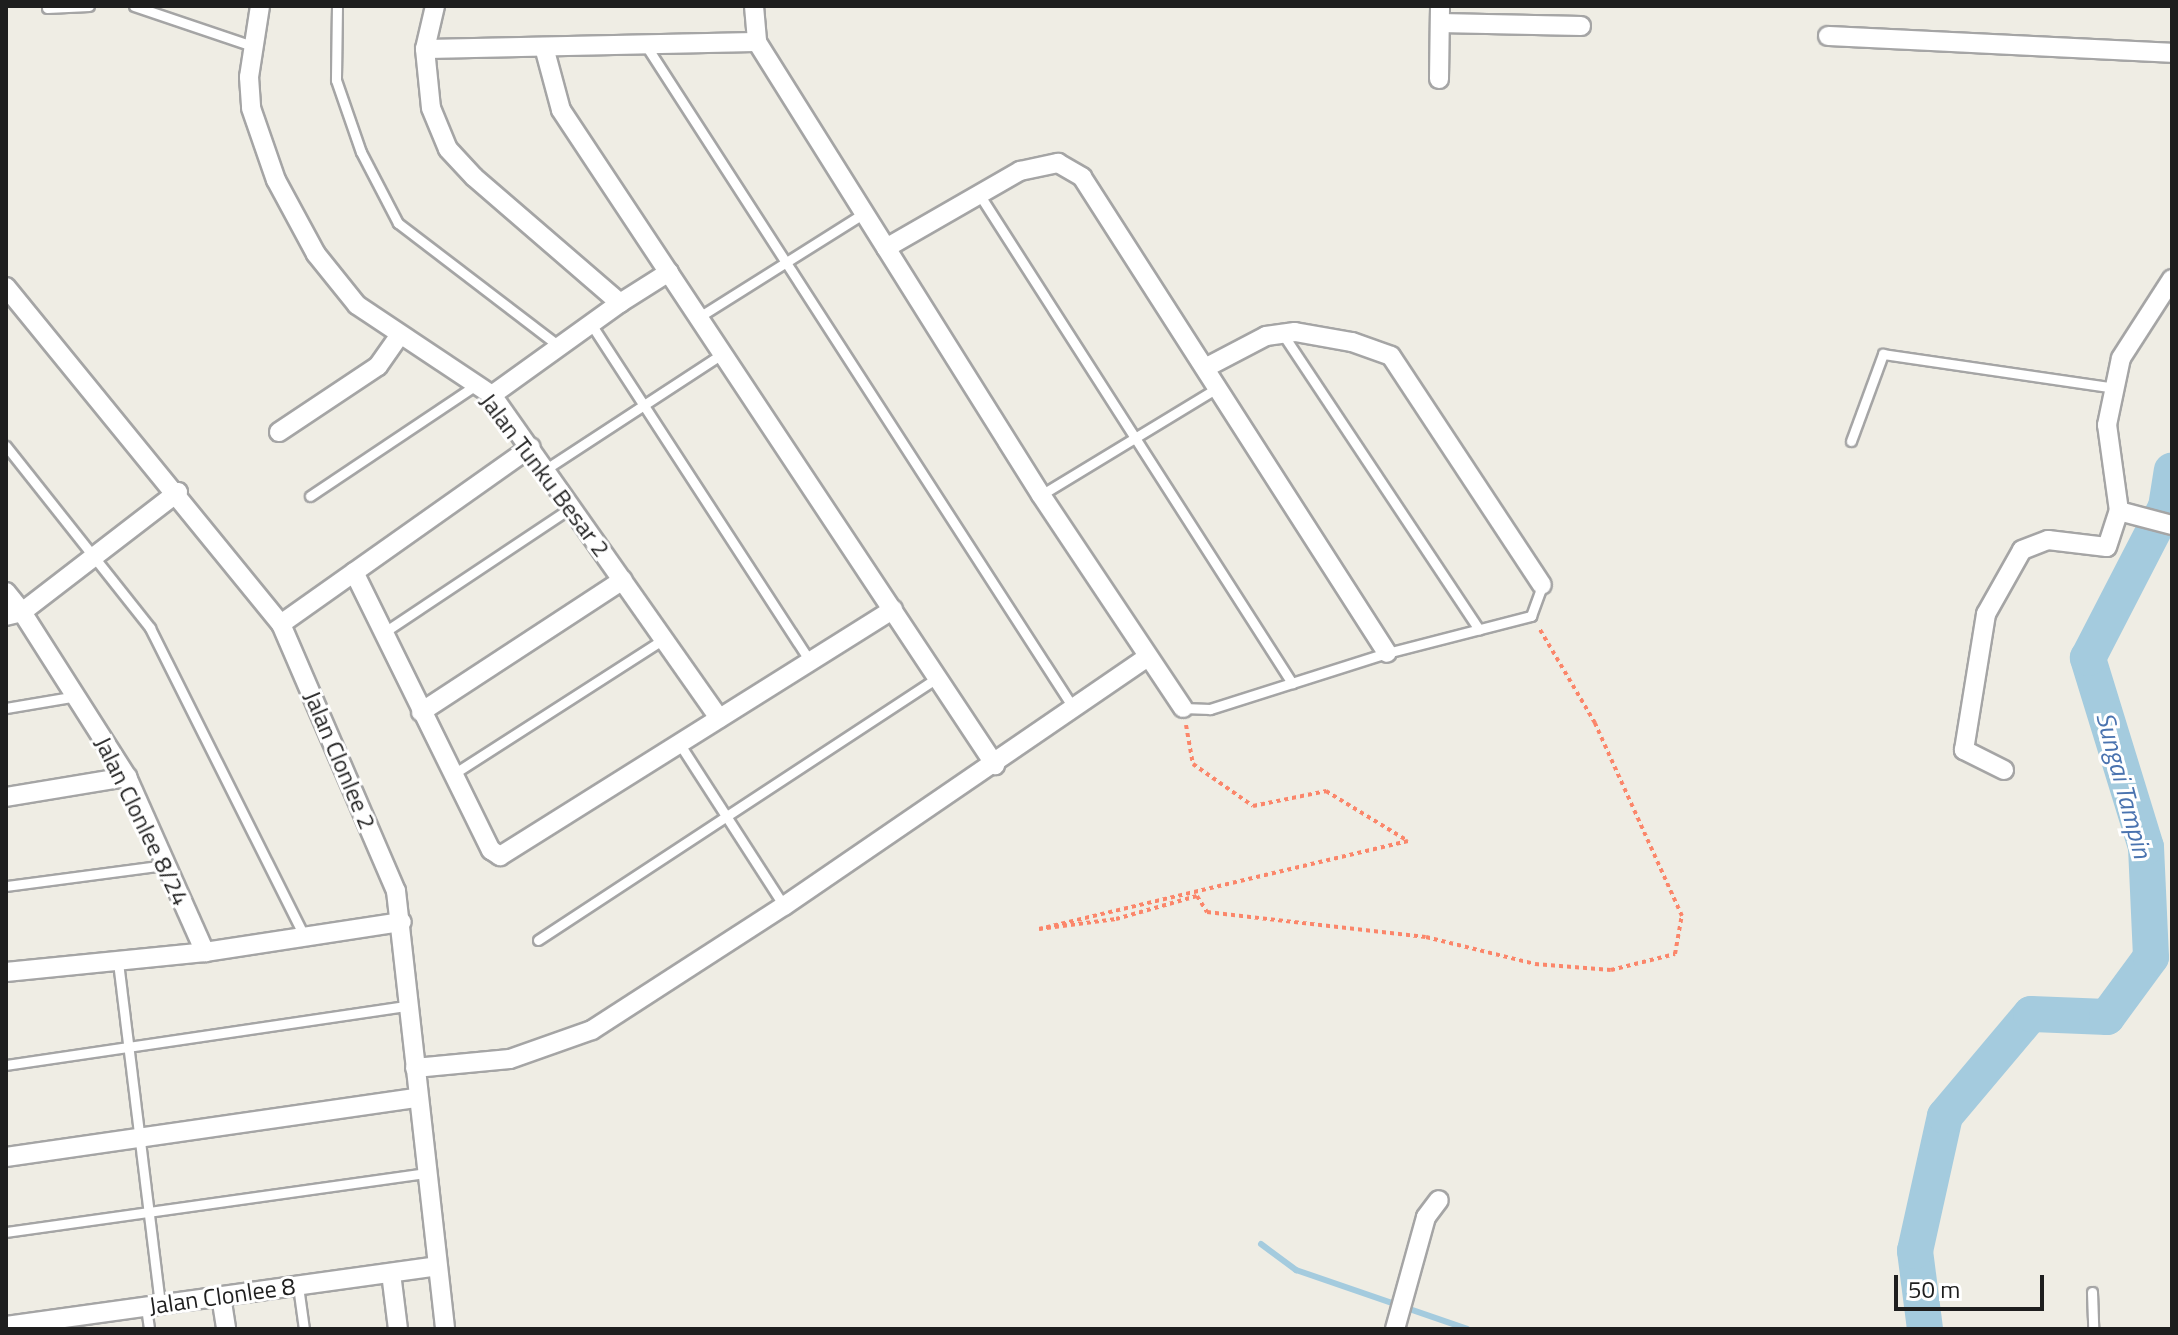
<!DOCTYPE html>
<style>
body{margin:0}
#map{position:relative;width:2178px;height:1335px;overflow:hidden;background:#efede4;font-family:"Titillium Web",sans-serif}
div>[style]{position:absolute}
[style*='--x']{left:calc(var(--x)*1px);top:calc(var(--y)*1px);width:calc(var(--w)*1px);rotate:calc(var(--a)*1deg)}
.stream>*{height:6px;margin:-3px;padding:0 3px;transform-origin:3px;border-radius:3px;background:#a4cbde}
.river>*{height:36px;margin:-18px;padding:0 18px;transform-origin:18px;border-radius:18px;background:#a4cbde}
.path>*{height:4px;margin-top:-2px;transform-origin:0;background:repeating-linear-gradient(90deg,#fb866a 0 4px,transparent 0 8px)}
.roads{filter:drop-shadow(2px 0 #a5a5a5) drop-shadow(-2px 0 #a5a5a5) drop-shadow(0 2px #a5a5a5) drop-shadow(0 -2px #a5a5a5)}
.service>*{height:9px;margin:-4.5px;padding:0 4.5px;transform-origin:4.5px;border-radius:4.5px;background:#fff}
.minor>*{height:18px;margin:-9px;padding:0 9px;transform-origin:9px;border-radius:9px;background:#fff}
span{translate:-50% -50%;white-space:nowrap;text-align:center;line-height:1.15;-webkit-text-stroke:6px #fff;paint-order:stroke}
.street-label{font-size:24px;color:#1e1e1e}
.water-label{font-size:26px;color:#4a73af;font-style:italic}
.frame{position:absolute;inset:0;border:8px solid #1e1e1e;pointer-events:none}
.scale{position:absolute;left:1894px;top:1275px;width:150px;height:36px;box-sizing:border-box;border:4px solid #1e1e1e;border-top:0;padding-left:10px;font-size:24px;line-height:28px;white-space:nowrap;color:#1e1e1e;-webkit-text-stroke:6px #fff;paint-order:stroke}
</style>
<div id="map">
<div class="stream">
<div style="--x:1261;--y:1244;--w:44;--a:36.6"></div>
<div style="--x:1296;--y:1270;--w:181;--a:19"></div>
</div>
<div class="river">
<div style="--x:1925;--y:1329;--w:79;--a:-97.3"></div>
<div style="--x:1915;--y:1251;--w:138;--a:-77.5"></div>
<div style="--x:1945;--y:1116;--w:133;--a:-49.9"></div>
<div style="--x:2031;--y:1014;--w:76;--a:2.3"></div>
<div style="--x:2107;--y:1017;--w:74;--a:-53.7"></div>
<div style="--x:2151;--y:957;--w:110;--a:-92.6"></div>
<div style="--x:2146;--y:847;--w:198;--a:-107.1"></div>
<div style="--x:2088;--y:658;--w:170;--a:-62.7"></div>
<div style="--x:2166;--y:507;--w:37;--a:-81"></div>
</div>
<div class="path">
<div style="--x:1186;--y:725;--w:40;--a:80"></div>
<div style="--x:1193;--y:764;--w:73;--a:35"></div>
<div style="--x:1253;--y:806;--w:75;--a:-11.6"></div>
<div style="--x:1326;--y:791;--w:96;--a:31.4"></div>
<div style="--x:1408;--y:841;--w:379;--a:166.6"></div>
<div style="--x:1039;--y:929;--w:78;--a:-7.4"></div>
<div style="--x:1116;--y:919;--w:84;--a:-15.9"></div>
<div style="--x:1197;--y:896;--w:19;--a:58"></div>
<div style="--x:1207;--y:912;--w:220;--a:6.5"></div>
<div style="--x:1426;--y:937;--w:112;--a:13.9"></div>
<div style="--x:1535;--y:964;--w:76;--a:4.5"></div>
<div style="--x:1611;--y:970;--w:66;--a:-14"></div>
<div style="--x:1675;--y:954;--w:39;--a:-80"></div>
<div style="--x:1682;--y:916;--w:212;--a:-114.3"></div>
<div style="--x:1595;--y:723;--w:110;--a:-120.5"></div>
</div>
<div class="roads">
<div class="service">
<div style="--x:134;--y:6;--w:125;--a:18.7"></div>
<div style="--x:337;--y:6;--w:74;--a:90.8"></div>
<div style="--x:336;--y:80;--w:76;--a:70.9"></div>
<div style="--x:361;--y:152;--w:80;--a:62.5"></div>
<div style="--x:398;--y:223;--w:204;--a:37.4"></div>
<div style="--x:47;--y:8;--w:42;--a:-2.7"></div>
<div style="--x:645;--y:44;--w:791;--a:57.17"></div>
<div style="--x:979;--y:194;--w:581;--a:57.38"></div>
<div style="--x:699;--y:317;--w:195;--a:-32.2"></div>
<div style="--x:591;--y:324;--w:402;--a:57"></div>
<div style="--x:1282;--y:333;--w:356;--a:56.4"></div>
<div style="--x:1851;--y:441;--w:93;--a:-69.8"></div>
<div style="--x:1883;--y:354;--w:234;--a:8.3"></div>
<div style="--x:6;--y:446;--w:232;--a:51.6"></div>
<div style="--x:150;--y:628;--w:346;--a:63.4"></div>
<div style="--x:546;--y:469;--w:212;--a:-33.2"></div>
<div style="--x:1041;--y:495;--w:206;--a:-31.3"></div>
<div style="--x:310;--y:496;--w:201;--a:-33.8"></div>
<div style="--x:383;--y:633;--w:227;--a:-33.7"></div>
<div style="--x:6;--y:708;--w:72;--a:-9.6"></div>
<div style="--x:1183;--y:708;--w:27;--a:2"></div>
<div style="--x:1210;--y:709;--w:186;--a:-17.6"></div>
<div style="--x:1387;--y:653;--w:149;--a:-14.4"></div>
<div style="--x:1531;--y:616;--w:33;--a:-70"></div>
<div style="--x:679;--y:743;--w:194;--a:57.2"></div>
<div style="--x:455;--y:773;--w:248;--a:-32.7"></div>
<div style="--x:6;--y:886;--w:161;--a:-7.5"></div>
<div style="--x:538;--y:940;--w:479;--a:-33.3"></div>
<div style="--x:118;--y:962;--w:346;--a:83"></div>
<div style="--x:6;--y:1065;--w:408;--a:-8.4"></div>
<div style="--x:6;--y:1232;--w:424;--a:-8"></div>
<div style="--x:298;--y:1286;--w:43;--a:82.1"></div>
<div style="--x:2092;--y:1292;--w:37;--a:88"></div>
<div style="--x:146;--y:1307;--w:22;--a:82"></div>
</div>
<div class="minor">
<div style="--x:260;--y:6;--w:72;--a:98.8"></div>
<div style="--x:249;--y:77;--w:31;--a:86"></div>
<div style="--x:251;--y:108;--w:76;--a:70.9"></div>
<div style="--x:276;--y:180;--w:84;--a:61.6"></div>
<div style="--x:316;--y:254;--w:65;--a:51.2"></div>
<div style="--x:357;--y:305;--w:162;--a:33.7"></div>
<div style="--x:492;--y:395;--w:395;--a:54.9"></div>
<div style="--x:435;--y:6;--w:44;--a:103.1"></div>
<div style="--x:425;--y:49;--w:332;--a:-1.2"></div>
<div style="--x:754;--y:6;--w:36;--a:85"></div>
<div style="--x:757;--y:42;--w:535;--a:57.92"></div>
<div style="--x:1041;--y:495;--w:256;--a:56.3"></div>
<div style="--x:1440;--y:23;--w:141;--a:1.2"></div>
<div style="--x:1828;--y:36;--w:344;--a:2.8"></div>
<div style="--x:544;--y:47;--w:65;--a:74.9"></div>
<div style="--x:561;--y:110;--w:786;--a:56.47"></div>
<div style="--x:425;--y:49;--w:59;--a:84.2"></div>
<div style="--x:431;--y:108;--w:44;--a:67.5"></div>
<div style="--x:448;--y:149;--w:38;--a:47"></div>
<div style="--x:474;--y:177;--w:193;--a:40.8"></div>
<div style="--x:620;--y:303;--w:58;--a:-32.3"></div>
<div style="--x:1439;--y:79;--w:73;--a:-89.2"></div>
<div style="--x:886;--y:248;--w:155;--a:-29.9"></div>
<div style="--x:1020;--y:171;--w:39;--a:-12"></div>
<div style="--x:1058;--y:163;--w:28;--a:30"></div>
<div style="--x:1082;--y:177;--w:565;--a:57.35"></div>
<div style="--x:6;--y:287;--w:435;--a:50.8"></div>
<div style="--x:281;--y:624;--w:291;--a:66.7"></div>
<div style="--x:396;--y:891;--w:441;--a:83.6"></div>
<div style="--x:1205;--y:368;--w:69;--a:-27.7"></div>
<div style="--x:1266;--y:336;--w:29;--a:-8"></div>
<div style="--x:1295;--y:332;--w:58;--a:10"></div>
<div style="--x:1352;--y:342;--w:41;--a:19.7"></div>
<div style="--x:1391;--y:356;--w:274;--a:56.6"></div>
<div style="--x:492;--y:395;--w:158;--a:-35.7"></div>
<div style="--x:279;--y:432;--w:119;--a:-33.7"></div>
<div style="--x:378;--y:366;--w:35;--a:-55"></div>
<div style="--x:178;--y:492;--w:197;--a:142.4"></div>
<div style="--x:22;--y:612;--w:196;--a:57.5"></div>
<div style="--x:127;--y:777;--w:192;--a:66"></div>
<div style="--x:2119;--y:511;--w:55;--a:14.8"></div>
<div style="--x:354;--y:572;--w:310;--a:63.8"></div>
<div style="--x:491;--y:850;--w:11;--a:34"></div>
<div style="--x:500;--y:856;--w:464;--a:-32.1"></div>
<div style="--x:6;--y:592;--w:26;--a:51"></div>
<div style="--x:22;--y:612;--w:16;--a:166"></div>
<div style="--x:281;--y:624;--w:306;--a:-35.3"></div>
<div style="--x:421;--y:712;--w:241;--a:-33.2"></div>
<div style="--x:2004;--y:770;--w:45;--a:-153.4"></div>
<div style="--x:1964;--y:750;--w:138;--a:-80.8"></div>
<div style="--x:1986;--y:614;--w:73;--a:-60.6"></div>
<div style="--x:2022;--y:550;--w:28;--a:-21"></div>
<div style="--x:2048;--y:540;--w:59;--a:6.8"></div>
<div style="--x:2107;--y:547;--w:38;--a:-72"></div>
<div style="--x:2119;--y:511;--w:87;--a:-97.9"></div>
<div style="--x:2107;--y:425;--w:68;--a:-78.2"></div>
<div style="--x:2121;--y:358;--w:94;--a:-57.2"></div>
<div style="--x:6;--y:797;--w:123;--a:-9.4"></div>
<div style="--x:6;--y:972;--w:200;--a:-5.7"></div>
<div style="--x:205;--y:952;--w:199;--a:-8.7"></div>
<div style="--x:415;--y:1068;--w:95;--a:-5.4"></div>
<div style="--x:510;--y:1059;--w:87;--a:-19.5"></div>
<div style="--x:592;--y:1030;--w:229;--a:-32.9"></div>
<div style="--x:784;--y:906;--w:441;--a:-34.4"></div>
<div style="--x:6;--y:1157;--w:415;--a:-8.2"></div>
<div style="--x:391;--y:1273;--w:56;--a:82.9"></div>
<div style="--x:221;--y:1296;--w:33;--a:81"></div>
<div style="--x:6;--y:1326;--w:435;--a:-7.9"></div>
<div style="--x:1395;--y:1329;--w:116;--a:-74.5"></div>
<div style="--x:1426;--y:1217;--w:21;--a:-53"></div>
</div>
</div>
<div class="street-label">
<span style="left:545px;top:475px;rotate:53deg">Jalan Tunku Besar 2</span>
<span style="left:340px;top:760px;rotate:67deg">Jalan Clonlee 2</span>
<span style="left:142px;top:821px;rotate:64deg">Jalan Clonlee 8/24</span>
<span style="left:222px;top:1296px;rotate:-8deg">Jalan Clonlee 8</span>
</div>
<div class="water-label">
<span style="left:2124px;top:785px;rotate:75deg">Sungai Tampin</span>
</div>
<div class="frame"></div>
<div class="scale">50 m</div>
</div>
